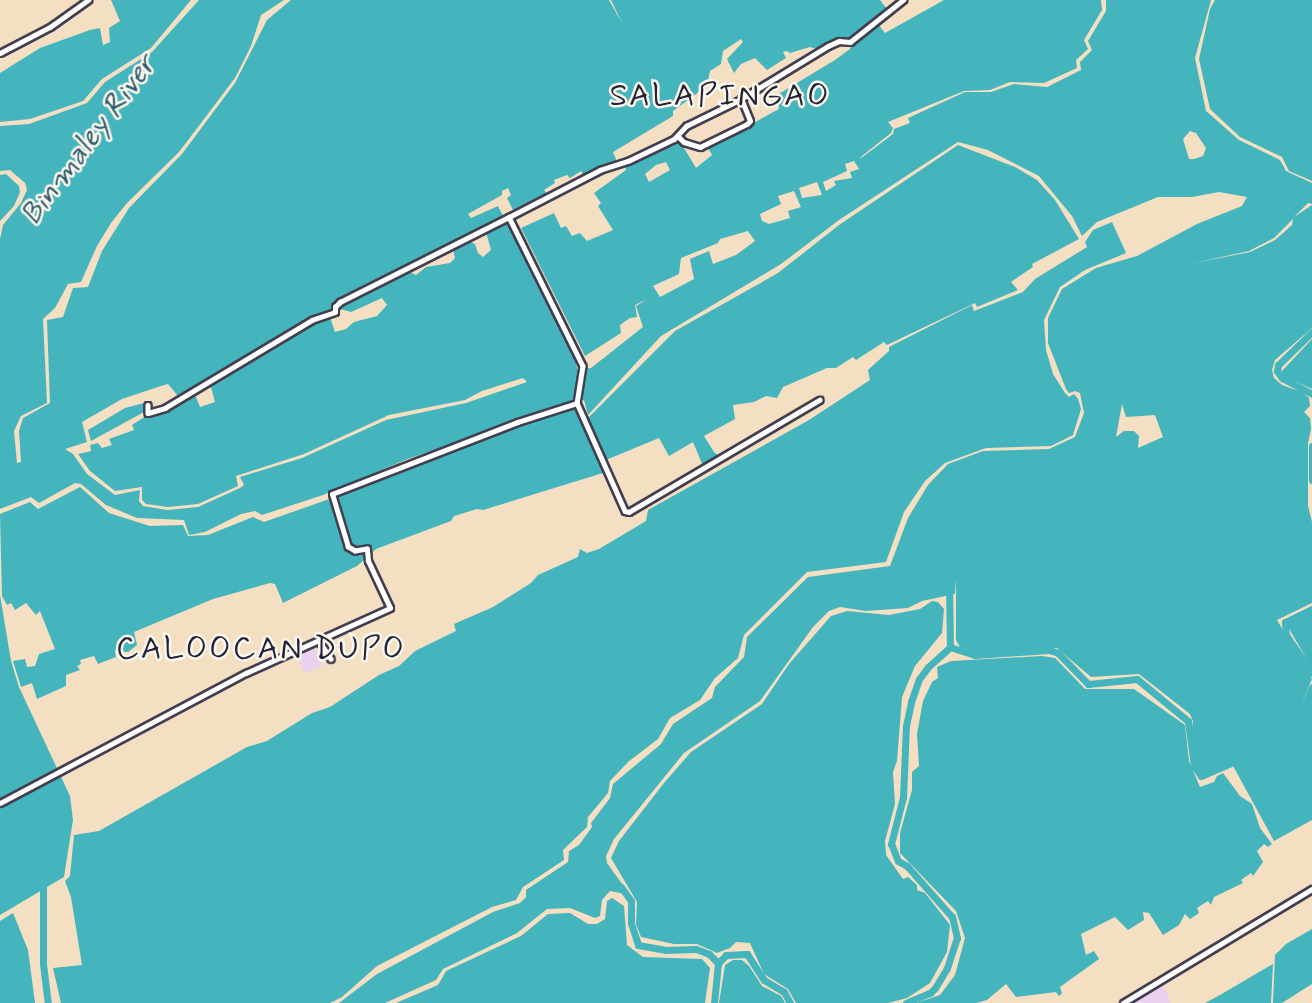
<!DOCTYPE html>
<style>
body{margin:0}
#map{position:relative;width:1312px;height:1003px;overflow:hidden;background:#f4dfc3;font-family:Mynerve,sans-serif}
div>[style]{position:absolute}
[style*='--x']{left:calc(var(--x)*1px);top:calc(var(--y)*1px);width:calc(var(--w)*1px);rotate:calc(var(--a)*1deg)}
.built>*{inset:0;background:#e9d2ed}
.water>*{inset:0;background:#44b4bd}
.river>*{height:7px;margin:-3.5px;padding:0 3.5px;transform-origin:3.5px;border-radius:3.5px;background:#44b4bd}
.roads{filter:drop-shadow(2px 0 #423e4f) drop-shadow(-2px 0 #423e4f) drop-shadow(0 2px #423e4f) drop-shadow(0 -2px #423e4f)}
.minor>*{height:4.5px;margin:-2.25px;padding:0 2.25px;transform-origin:2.25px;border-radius:2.25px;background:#fff}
span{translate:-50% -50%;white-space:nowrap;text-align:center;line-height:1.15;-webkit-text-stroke:5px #fbf7ec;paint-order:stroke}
.water-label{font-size:30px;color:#305c6f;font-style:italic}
.quarter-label{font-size:32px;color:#22223b;letter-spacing:2px}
</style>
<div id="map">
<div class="built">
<div style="clip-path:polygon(315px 647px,323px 665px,304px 673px,296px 655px)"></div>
<div style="clip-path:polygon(1162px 983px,1171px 1003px,1131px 1003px)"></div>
</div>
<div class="water">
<div style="clip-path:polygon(111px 0,191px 0,151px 48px,102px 79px,83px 101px,30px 119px,0 122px,0 73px,40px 48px,90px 30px,100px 28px,103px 45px,110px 42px,109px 28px,120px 21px)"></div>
<div style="clip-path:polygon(evenodd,199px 0,284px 0,261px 15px,251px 46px,235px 78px,179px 152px,127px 203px,111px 223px,97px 246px,81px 282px,68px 284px,55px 308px,43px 319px,47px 403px,21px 416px,14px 431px,17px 463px,21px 462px,19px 431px,23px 418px,50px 403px,47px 320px,63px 317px,73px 288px,88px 287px,102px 251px,129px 208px,182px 154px,235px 83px,267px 20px,291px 0,609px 0,622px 23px,611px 0,880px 0,887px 9px,851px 39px,842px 39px,817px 49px,810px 47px,790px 53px,787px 51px,783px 52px,786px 58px,767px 70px,755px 58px,741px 64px,734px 73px,727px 59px,743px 42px,741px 39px,723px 51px,721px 64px,710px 71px,707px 86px,673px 111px,673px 116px,613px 152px,617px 162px,585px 178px,581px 171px,570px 178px,567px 175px,554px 180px,555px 183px,544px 190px,548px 195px,514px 212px,507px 198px,511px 195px,508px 188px,502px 191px,502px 195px,468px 214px,471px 218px,498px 206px,504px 218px,403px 266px,339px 301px,330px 311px,319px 313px,204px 383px,178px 396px,168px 384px,161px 386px,122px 399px,82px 422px,87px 442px,65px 449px,73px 454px,87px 474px,115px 495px,140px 490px,139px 501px,143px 506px,167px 510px,198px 507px,240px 488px,244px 485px,240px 477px,302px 458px,386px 420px,466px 403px,527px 382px,523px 378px,482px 391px,465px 400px,389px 415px,304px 454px,236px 476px,238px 486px,198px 504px,168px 507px,146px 504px,142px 500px,142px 487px,115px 491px,90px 471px,78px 454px,91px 451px,90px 445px,98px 443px,102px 448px,112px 445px,109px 439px,134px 430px,132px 425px,146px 416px,171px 410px,195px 395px,200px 407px,215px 402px,211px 387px,320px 320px,330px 317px,335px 332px,346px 329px,354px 322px,377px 316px,387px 305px,382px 298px,351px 312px,337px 308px,406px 270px,416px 275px,426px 267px,450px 263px,455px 258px,453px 250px,471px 242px,475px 244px,478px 253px,483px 257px,491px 250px,486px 232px,510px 221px,582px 359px,576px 364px,578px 370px,591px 368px,643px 327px,636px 306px,647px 299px,635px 305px,637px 317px,630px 318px,620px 325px,621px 333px,585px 356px,521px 228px,554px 213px,561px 228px,566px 226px,572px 236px,580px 233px,587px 241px,613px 230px,598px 206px,601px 203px,594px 193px,626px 170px,625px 166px,678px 138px,696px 168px,712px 155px,708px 148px,779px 109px,777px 95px,835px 60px,850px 49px,851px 43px,878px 24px,885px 33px,944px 0,1101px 0,1102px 10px,1084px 40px,1088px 49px,1076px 60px,1077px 68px,1044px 83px,1010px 82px,990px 90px,964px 91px,888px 122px,893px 128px,891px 133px,862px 156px,860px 159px,893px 134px,894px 129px,910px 123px,908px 118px,965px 92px,991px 92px,1014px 84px,1047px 87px,1081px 70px,1080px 62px,1092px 50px,1088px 41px,1106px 11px,1106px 0,1211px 0,1195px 58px,1206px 111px,1239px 140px,1280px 160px,1286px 171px,1312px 183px,1312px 204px,1308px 203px,1294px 217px,1312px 205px,1312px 328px,1275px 360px,1272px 370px,1274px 378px,1282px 385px,1302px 392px,1309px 398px,1310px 406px,1304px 412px,1310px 418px,1311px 429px,1308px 443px,1308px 506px,1312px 522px,1312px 603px,1277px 620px,1312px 679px,1297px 715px,1288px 727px,1262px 748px,1201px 773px,1196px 767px,1191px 745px,1193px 721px,1190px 714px,1139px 674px,1091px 677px,1057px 648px,978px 653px,960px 647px,956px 640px,956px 578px,955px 594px,922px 601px,908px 608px,866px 611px,840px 607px,829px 611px,813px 627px,760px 701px,684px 753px,614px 839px,606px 856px,607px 863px,630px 895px,610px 891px,602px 900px,600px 916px,595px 918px,570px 908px,547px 909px,517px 933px,443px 969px,436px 980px,385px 1003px,339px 1003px,377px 974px,493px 912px,520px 903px,526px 897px,526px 890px,568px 862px,569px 851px,579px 845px,592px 827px,591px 823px,610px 798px,613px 784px,661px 744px,673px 724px,712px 698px,715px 687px,744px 657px,747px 637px,808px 577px,890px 566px,908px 518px,928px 485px,948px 464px,983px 451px,1049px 449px,1075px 437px,1084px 413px,1080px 393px,1075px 391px,1069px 393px,1066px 389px,1048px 343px,1048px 318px,1062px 289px,1096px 268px,1137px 256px,1197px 224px,1242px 206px,1247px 197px,1219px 192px,1192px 197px,1158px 197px,1097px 222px,1082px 236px,1072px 216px,1039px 176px,988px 150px,958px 142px,839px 220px,781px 264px,661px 336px,588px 415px,584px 400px,578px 400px,405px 460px,323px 495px,262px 515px,255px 511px,241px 514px,205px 532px,189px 535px,184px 520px,137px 518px,106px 505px,81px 484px,75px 483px,39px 503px,31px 497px,0 509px,0 239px,3px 225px,21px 203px,27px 190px,25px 183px,10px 170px,0 171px,0 126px,29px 124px,87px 103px,105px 82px,152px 52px,199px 0,1190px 131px,1196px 133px,1206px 148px,1203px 156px,1194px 159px,1189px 159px,1183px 139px,1190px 131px,199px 0,854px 161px,859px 169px,850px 172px,852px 178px,834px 181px,836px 185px,826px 191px,823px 182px,847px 171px,845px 164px,854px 161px,199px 0,666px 162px,670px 170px,649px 182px,645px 174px,656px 165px,666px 162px,199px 0,817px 182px,822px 195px,802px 198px,799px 188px,817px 182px,199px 0,794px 191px,801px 207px,788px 211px,790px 218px,769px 224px,762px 221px,760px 214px,781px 204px,778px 196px,794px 191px,199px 0,1293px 219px,1292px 225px,1275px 240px,1250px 252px,1189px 264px,1249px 251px,1274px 238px,1293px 219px,199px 0,748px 231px,755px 241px,736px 255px,713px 264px,709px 251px,690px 259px,694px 279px,660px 297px,653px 286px,679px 274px,681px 258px,718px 243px,720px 239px,748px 231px,199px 0,1122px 404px,1126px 417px,1155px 415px,1163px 437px,1138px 448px,1139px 436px,1134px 431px,1124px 431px,1116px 437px,1122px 404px)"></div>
<div style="clip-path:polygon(1215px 0,1312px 0,1312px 181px,1289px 171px,1282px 157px,1240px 137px,1210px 109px,1199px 59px,1210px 9px)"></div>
<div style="clip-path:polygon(958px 145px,1015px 167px,1037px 180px,1055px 200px,1079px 239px,1032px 264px,1033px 267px,1011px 282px,1018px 290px,977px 307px,975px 303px,887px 345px,884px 342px,856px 360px,853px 357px,836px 368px,827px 368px,783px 387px,777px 398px,766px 396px,754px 402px,733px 405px,735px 419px,704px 436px,714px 452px,722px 458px,717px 465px,710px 468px,708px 463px,703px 466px,693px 442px,669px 456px,659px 438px,601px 462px,603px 473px,483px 510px,477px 509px,454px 516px,451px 521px,376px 549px,357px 566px,283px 603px,275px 584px,270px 583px,213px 599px,134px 632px,137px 645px,128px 652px,115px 651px,116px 657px,98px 664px,94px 656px,80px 660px,81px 664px,77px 666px,80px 670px,66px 675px,66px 686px,37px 699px,32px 683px,21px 687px,13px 661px,25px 659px,27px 667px,35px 666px,39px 654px,55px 649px,40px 611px,36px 615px,26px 603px,15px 610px,11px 603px,7px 605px,2px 596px,0 514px,30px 502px,38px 509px,80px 487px,109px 513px,150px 526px,183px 525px,188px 536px,208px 535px,253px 517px,264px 522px,335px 497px,427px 456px,436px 458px,536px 419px,576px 407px,585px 421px,675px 331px,778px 273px,839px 225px)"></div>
<div style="clip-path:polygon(6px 174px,19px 186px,20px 192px,14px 206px,0 221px,0 175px)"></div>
<div style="clip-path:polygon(1112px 222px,1126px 253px,1085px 270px,1060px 287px,1044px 320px,1046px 350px,1053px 374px,1065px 393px,1069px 397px,1074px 394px,1078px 399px,1081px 409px,1073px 435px,1051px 446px,986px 448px,945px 463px,925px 481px,904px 512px,886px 562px,807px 572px,744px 635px,738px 658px,715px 678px,700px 700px,670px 718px,658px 739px,628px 762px,610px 781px,608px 793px,588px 817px,587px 827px,563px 850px,564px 860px,523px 887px,516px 900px,492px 907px,377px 966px,342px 997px,330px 1003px,61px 1003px,53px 968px,82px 965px,71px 897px,65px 881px,70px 876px,74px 835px,99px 831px,247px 747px,267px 741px,312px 713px,330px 707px,379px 675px,399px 666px,415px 651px,456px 631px,454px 624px,493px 607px,531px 583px,538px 575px,578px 557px,580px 549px,587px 553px,599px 549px,646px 521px,648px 510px,809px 420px,870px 380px,868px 370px,889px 351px,889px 347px,972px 305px,974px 311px,1023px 292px,1035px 279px,1087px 247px,1085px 242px,1093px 230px)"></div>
<div style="clip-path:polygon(1312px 339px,1312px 389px,1283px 376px,1282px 371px)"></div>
<div style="clip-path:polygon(144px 403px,144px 412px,91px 441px,88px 430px,125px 408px)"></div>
<div style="clip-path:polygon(0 595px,11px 661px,19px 687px,70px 796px,73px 820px,64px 877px,0 915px)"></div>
<div style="clip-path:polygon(932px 601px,938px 602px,944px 609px,942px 633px,915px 666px,902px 697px,897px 761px,893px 772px,895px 804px,885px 841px,886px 855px,903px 879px,908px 877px,917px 885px,917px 890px,925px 893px,950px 925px,947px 952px,930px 983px,907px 998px,888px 1003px,796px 1003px,788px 989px,764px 974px,750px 943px,736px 942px,730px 948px,717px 953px,697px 944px,674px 944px,641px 937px,636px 924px,637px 902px,611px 858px,619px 841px,664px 783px,691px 752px,762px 704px,789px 664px,831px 616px,847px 611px,889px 615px,920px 609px)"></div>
<div style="clip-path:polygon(1312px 611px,1312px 668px,1288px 627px,1288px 623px)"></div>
<div style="clip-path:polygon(1042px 656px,1055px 658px,1085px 689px,1134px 689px,1185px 725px,1189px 761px,1200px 787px,1214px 782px,1217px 776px,1223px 773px,1240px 796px,1252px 804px,1260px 828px,1272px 844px,1268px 847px,1264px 844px,1257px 851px,1263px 862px,1253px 876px,1251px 873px,1241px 880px,1243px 883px,1214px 897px,1211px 905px,1208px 901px,1197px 908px,1199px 913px,1190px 919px,1185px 914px,1179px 925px,1163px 935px,1149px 913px,1143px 912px,1144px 920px,1128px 930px,1115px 917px,1081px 934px,1086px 955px,1094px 951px,1099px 959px,1060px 987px,1062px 993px,1059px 996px,1056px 992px,1016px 997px,1006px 984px,987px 1000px,976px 1003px,916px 1003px,940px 995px,955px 975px,965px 938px,956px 911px,900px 853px,900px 833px,912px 790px,912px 772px,919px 766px,917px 734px,923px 701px,932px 682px,938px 678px,937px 667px,951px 661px)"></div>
<div style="clip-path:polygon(1312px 694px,1312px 820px,1274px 841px,1232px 764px,1263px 752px,1300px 717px)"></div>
<div style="clip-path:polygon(612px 898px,624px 906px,627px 945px,643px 957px,702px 959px,710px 968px,705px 1003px,396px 1003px,438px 985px,446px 971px,521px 936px,548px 914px,570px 913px,588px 924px,597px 924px,605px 919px,607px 901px)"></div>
<div style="clip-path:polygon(13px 913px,28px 950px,35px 1003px,0 1003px,0 921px)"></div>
<div style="clip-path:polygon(1312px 929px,1312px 984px,1282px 1003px,1273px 1003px,1275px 955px,1286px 944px)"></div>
<div style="clip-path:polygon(733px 960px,742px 960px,749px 966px,762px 986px,781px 996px,785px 1003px,719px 1003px,725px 965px)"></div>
<div style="clip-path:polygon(1273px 964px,1271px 1003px,1205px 1003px,1220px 995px)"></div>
</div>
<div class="river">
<div style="--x:1312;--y:332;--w:47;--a:135.9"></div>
<div style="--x:1278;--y:365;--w:6;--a:99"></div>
<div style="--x:1277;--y:371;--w:9;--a:54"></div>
<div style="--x:1282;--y:378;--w:34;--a:28"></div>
<div style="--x:1312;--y:446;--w:34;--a:90"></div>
<div style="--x:1312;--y:609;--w:30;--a:154"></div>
<div style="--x:1285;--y:622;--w:13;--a:86"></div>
<div style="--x:1286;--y:635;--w:46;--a:55.6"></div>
<div style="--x:950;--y:647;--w:26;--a:18"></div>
<div style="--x:975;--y:655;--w:74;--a:-3.9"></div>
<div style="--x:1049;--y:650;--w:9;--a:18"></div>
<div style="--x:1058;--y:653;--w:43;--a:45.9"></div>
<div style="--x:1088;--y:684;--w:49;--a:-5.8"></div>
<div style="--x:1137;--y:679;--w:66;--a:39.5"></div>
<div style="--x:1188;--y:721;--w:45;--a:82.4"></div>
<div style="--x:1194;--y:766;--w:12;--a:55"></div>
<div style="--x:1201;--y:776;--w:63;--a:-23.3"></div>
<div style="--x:1259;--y:751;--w:38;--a:-39"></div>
<div style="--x:1289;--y:727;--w:19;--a:-51"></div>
<div style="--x:1301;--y:712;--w:27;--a:-66"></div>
<div style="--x:43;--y:880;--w:84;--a:90"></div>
<div style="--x:43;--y:964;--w:39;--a:83"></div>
<div style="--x:621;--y:887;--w:17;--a:54"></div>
<div style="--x:631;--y:901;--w:22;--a:90"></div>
<div style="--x:631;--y:923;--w:23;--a:72"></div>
<div style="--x:638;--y:945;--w:27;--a:10"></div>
<div style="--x:665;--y:950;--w:31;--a:-2"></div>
<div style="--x:696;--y:949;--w:14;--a:21"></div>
<div style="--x:709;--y:954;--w:13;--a:45"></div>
<div style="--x:718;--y:963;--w:40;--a:95.7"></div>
<div style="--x:718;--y:963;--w:11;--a:-45"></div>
<div style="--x:726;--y:955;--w:21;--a:-3"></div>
<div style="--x:747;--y:954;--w:31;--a:57"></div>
<div style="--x:764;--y:980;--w:23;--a:31"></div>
<div style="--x:784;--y:992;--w:13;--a:61"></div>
<div style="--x:906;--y:1003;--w:26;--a:-23"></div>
<div style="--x:930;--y:993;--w:7;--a:-45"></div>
<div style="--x:935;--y:988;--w:23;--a:-59"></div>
<div style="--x:947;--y:968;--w:32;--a:-72"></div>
<div style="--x:957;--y:938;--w:22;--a:-103"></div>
<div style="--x:952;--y:917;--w:68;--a:-131.4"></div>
<div style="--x:907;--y:866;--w:10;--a:-151"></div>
<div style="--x:898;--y:861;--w:18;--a:-112"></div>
<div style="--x:891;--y:844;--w:49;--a:-75.7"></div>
<div style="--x:903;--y:797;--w:71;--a:-87.6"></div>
<div style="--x:906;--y:726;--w:25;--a:-78"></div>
<div style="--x:911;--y:702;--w:24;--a:-71"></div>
<div style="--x:919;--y:679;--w:15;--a:-53"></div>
<div style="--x:928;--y:667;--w:30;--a:-42"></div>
<div style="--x:950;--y:647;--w:61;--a:-90.9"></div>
</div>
<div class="roads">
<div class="minor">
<div style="--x:0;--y:53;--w:56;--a:-27.5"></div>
<div style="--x:50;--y:27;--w:47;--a:-35.4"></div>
<div style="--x:678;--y:136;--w:8;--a:45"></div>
<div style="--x:684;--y:142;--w:17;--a:17"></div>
<div style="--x:700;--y:147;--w:52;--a:-26.1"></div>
<div style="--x:747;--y:124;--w:4;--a:-45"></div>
<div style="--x:750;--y:121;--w:24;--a:-112"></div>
<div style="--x:509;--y:217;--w:102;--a:-27.3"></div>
<div style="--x:600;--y:170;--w:29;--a:-18"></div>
<div style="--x:628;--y:161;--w:51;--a:-25.6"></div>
<div style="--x:674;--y:139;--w:18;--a:-47"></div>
<div style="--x:686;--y:126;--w:61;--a:-26.1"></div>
<div style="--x:741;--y:99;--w:102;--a:-31.3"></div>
<div style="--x:828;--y:46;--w:12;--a:-24"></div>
<div style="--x:839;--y:41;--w:11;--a:5"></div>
<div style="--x:850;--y:42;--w:68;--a:-38.4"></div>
<div style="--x:148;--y:405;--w:8;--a:90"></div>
<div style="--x:148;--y:413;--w:18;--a:-16"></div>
<div style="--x:165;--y:408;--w:171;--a:-30.9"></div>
<div style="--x:312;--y:320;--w:24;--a:-19"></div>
<div style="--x:335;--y:312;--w:5;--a:-90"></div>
<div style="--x:335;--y:307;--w:7;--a:-45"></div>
<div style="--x:340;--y:302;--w:189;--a:-26.7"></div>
<div style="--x:509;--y:217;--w:166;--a:63.6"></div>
<div style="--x:583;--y:366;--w:37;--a:99"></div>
<div style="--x:577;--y:403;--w:118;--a:66"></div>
<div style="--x:625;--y:511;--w:4;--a:14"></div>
<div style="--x:629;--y:512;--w:221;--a:-30.5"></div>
<div style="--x:320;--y:642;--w:20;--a:57"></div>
<div style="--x:0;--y:803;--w:278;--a:-27.9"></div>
<div style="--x:246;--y:673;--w:158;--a:-24.3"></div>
<div style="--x:390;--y:608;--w:52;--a:-115.1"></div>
<div style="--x:368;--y:561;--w:12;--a:-95"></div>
<div style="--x:367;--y:549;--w:12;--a:171"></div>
<div style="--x:355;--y:551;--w:8;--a:-150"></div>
<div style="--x:348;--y:547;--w:55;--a:-106.8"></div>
<div style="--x:332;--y:494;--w:199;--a:-21.2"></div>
<div style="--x:518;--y:422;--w:62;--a:-17.9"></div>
<div style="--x:1123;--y:1003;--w:221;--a:-31.1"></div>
</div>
</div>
<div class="water-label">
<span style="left:89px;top:141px;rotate:-53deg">Binmaley River</span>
</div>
<div class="quarter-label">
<span style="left:720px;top:96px">SALAPINGAO</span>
<span style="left:261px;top:649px">CALOOCAN DUPO</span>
</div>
</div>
